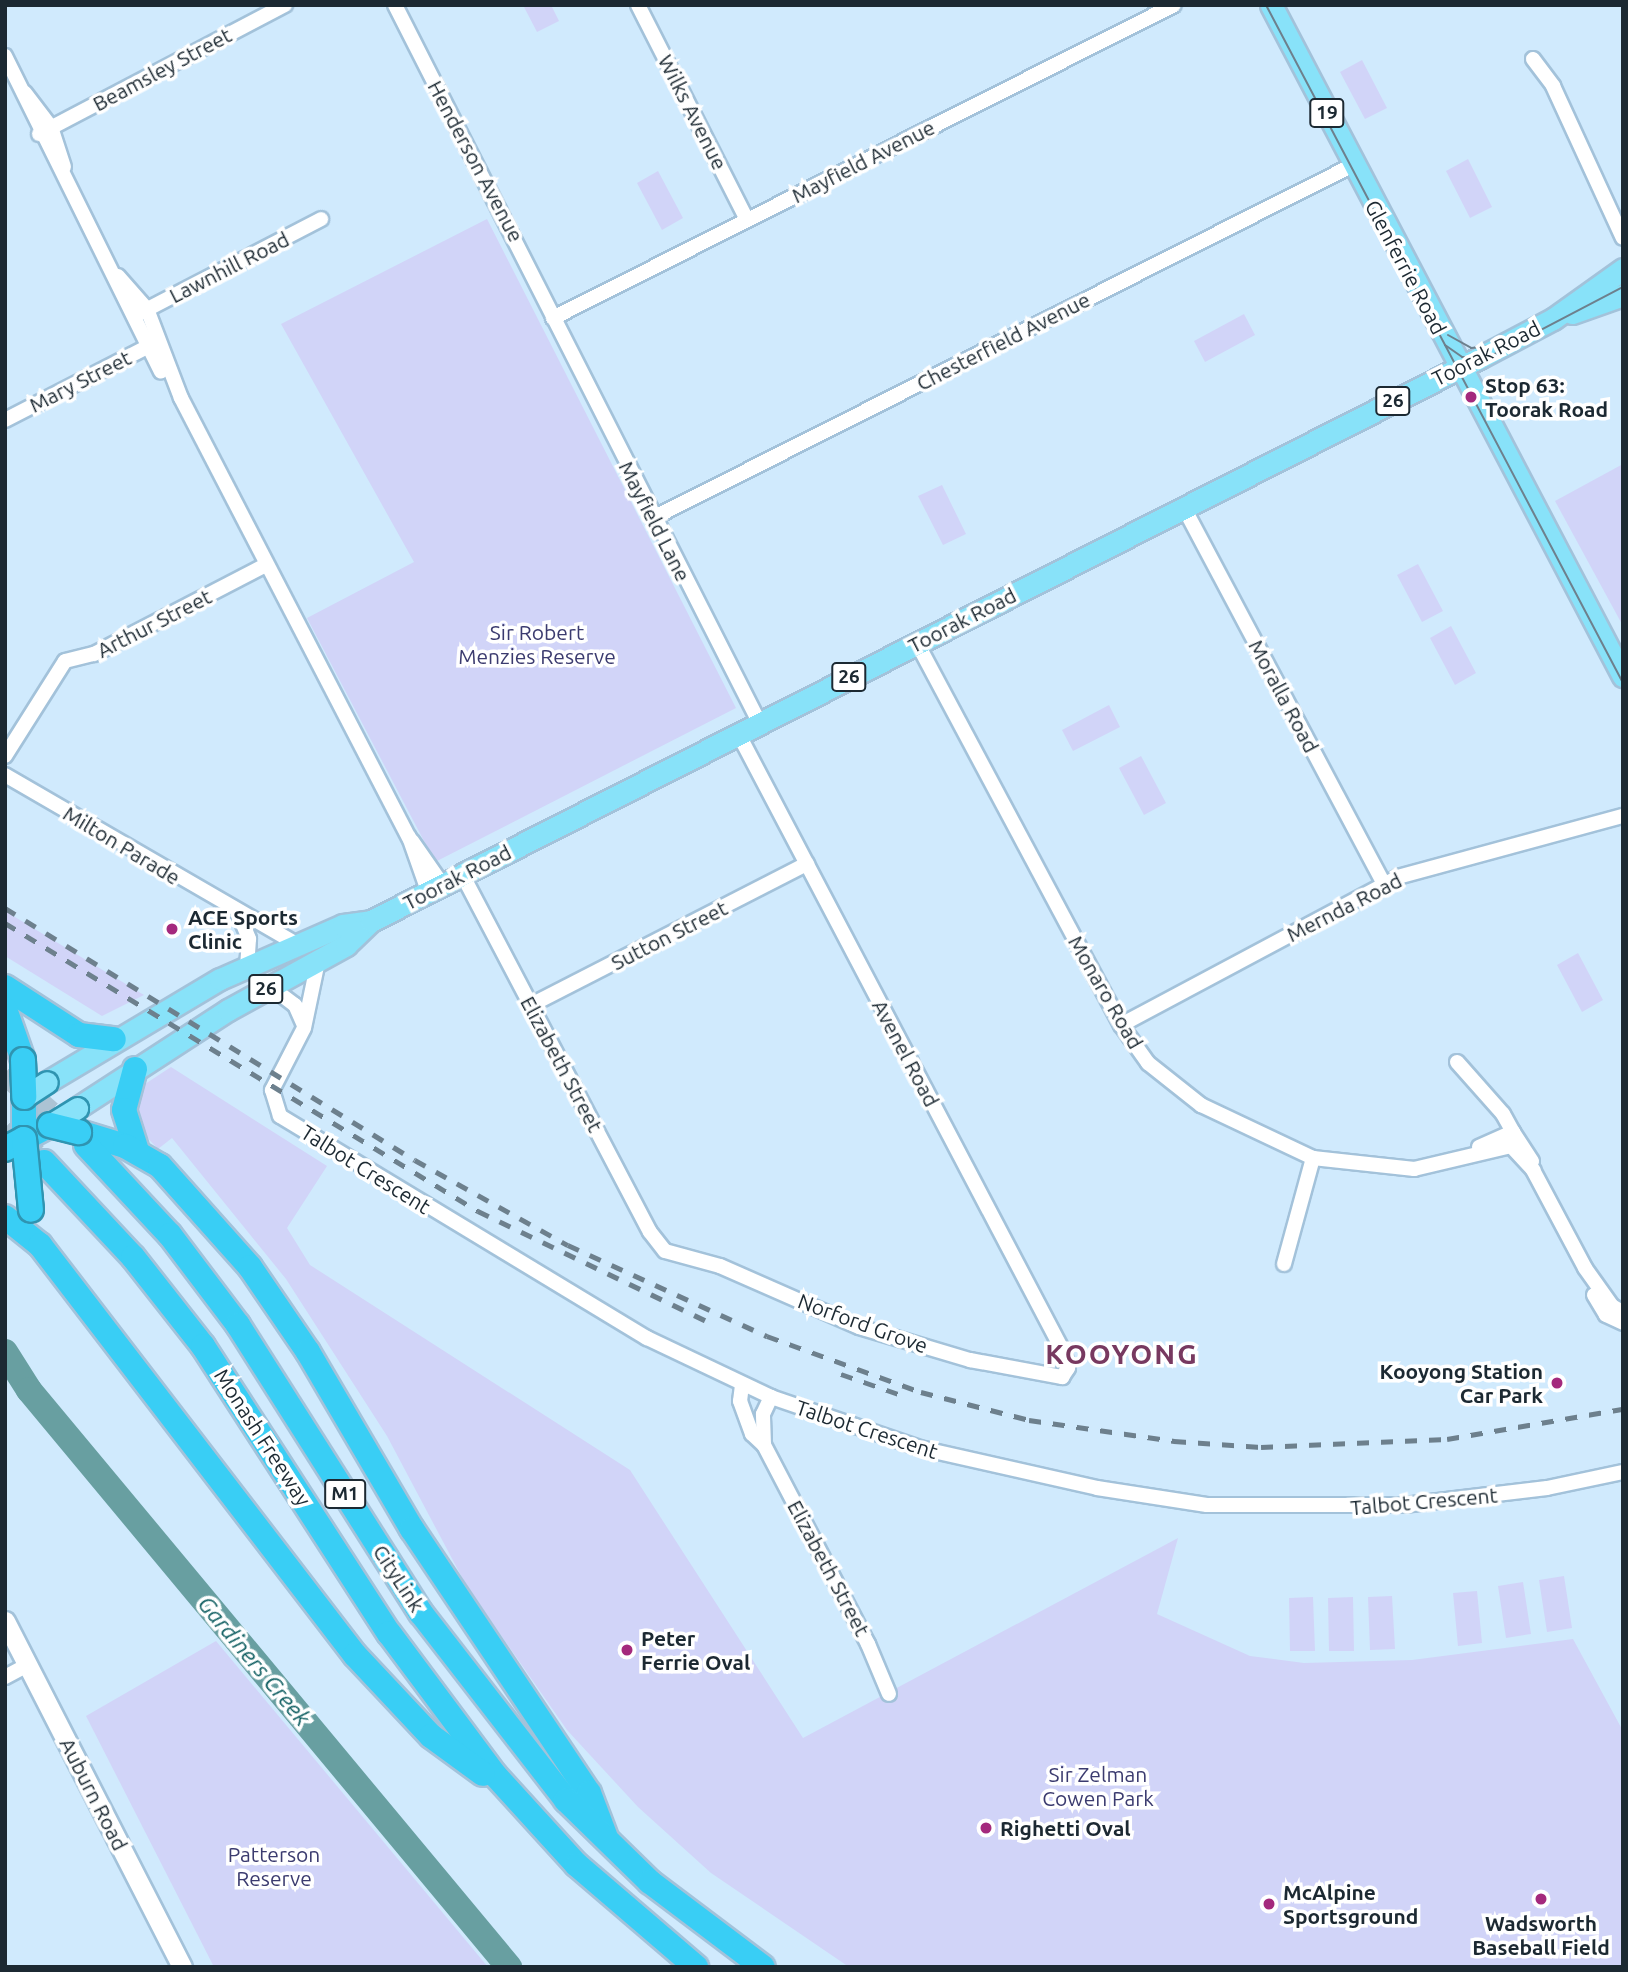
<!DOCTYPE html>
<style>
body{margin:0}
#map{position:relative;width:1628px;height:1972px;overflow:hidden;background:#d0eafd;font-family:Ubuntu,sans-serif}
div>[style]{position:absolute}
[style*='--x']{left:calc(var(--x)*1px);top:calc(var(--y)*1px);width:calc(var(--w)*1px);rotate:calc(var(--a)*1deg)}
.green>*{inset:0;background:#d1d4f8}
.river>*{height:26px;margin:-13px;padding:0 13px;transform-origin:13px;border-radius:13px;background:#689fa1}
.highway-tunnel>*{height:24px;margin-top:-12px;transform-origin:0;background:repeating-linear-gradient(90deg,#acc3d4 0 24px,transparent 0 36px)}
.roads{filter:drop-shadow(2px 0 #a3c2da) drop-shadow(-2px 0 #a3c2da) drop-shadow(0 2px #a3c2da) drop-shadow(0 -2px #a3c2da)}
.street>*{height:14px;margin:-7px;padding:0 7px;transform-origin:7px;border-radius:7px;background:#fff}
.secondary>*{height:19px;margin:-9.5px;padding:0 9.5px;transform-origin:9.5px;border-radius:9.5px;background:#fff}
.primary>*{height:21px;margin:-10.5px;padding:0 10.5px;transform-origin:10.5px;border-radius:10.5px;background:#88e2f9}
.highway>*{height:24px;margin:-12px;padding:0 12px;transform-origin:12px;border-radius:12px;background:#39cef5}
.tram>*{height:2px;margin:-1px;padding:0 1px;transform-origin:1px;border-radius:1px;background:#6d808d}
.rail>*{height:4.5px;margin-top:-2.25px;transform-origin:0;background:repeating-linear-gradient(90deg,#6d808d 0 12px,transparent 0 24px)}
.bridges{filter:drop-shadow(2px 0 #2f94b1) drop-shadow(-2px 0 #2f94b1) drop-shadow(0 2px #2f94b1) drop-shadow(0 -2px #2f94b1)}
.primary-bridge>*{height:21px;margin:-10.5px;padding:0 10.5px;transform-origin:10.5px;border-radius:10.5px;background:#88e2f9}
.highway-bridge>*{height:24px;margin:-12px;padding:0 12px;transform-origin:12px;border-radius:12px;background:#39cef5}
.dots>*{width:19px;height:19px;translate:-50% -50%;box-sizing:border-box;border:4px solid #fff;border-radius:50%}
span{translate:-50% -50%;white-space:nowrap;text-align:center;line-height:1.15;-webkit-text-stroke:7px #fff;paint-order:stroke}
.shield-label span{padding:2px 5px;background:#fff;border:2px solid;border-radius:5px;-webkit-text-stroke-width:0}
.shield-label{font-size:19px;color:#1c2932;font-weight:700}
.street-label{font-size:21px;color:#1c2932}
.poi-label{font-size:21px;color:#1c2932;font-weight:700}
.left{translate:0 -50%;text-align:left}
.right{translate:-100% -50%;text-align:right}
.park-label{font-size:21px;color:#3b3b6f}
.water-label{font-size:23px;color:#0f5e61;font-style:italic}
.district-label{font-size:28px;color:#773960;font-weight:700;letter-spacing:2px}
.frame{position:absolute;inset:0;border:7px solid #1c2932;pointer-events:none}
</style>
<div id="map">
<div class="green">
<div style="clip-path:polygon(523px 5px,551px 5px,559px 21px,537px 32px)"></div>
<div style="clip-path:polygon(1362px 60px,1387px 108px,1365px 119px,1340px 72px)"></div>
<div style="clip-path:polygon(1468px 159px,1492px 207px,1470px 218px,1446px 171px)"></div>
<div style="clip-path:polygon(658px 171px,683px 218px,662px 230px,637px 183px)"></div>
<div style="clip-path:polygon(487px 219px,736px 708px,435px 862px,307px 618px,414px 562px,281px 324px)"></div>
<div style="clip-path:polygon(1244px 314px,1255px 335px,1205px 362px,1194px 341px)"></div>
<div style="clip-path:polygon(1623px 464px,1623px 626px,1555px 501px)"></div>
<div style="clip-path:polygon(942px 485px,966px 534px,943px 545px,918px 496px)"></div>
<div style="clip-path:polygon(1418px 564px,1443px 611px,1422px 622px,1397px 575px)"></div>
<div style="clip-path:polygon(1451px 626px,1476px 673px,1455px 685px,1430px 638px)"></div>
<div style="clip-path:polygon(1109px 705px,1120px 727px,1073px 751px,1062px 730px)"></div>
<div style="clip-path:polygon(1141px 756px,1166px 803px,1144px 815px,1119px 768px)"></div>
<div style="clip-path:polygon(5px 911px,144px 995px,102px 1016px,5px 956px)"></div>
<div style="clip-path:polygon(1578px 953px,1603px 1000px,1582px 1012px,1557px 965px)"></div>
<div style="clip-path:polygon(171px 1067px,327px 1166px,287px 1228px,310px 1265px,630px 1470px,803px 1738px,1178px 1538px,1157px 1614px,1250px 1656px,1304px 1663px,1412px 1660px,1573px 1639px,1623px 1731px,1623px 1967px,849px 1967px,711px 1873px,638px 1807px,567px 1730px,466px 1585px,387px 1436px,286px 1279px,172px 1138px,158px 1149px,141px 1131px,135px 1108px,142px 1086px)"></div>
<div style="clip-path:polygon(1564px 1576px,1572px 1628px,1547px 1632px,1539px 1580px)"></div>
<div style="clip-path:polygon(1523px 1582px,1531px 1634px,1506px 1638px,1498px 1586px)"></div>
<div style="clip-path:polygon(1477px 1591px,1482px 1643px,1458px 1646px,1453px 1593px)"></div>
<div style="clip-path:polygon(1392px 1596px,1395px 1649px,1370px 1650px,1368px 1597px)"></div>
<div style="clip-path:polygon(1313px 1597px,1315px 1651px,1290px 1651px,1289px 1598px)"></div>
<div style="clip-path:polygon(1353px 1597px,1354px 1651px,1329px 1651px,1328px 1598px)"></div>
<div style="clip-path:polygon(216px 1641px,488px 1967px,214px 1967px,86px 1716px)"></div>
</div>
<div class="river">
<div style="--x:5;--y:1352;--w:45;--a:57.7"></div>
<div style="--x:29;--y:1390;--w:751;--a:50.24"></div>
</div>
<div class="highway-tunnel">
<div style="--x:5;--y:1073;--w:94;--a:41.5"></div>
<div style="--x:5;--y:1128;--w:41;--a:41.1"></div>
</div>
<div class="roads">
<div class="street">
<div style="--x:395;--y:5;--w:804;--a:63.08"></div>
<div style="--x:638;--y:5;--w:241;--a:63.1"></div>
<div style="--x:5;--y:56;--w:352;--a:63.7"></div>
<div style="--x:1533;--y:59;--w:34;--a:53"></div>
<div style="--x:1553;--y:86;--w:167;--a:65.3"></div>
<div style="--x:25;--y:93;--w:43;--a:52.6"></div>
<div style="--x:51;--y:127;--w:42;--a:72"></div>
<div style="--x:39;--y:134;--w:278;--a:-27.7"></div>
<div style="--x:118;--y:276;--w:44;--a:48.7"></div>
<div style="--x:147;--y:309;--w:95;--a:69.1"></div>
<div style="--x:181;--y:398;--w:495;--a:62.6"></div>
<div style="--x:409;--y:837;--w:57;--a:70.6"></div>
<div style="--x:140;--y:313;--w:204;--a:-27.4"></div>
<div style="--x:553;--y:318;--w:695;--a:-26.75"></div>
<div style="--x:5;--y:420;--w:169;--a:-27.2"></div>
<div style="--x:1184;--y:508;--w:426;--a:62"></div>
<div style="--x:653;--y:518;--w:784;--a:-26.76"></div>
<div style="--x:917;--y:643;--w:433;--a:61.9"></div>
<div style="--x:1121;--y:1025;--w:47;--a:54.6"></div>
<div style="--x:1148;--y:1063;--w:68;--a:38.4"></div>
<div style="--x:1201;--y:1105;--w:124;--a:25.3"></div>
<div style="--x:1313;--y:1158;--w:102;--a:6.2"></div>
<div style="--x:1414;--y:1169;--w:100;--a:-13.3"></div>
<div style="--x:1511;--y:1146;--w:33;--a:47"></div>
<div style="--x:1533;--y:1170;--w:111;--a:62"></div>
<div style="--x:1585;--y:1268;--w:47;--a:54.6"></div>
<div style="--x:1612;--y:1306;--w:13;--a:29"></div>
<div style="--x:5;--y:756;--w:112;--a:-57.7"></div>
<div style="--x:65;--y:661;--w:30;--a:-14"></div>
<div style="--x:94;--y:654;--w:194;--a:-27.4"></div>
<div style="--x:5;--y:775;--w:337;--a:30.1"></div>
<div style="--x:412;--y:841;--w:52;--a:55.1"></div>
<div style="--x:462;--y:874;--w:404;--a:62.3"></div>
<div style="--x:650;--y:1232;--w:24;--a:52"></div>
<div style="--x:665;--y:1251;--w:57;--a:15.3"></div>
<div style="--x:720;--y:1266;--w:152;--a:23.7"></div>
<div style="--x:859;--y:1327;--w:116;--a:16.6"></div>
<div style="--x:970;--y:1360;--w:94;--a:10.5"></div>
<div style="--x:1062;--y:1377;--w:11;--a:-56"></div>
<div style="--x:1068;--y:1368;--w:16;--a:-105"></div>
<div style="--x:1064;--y:1353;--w:700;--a:-117.74"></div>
<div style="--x:239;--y:915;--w:26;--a:67"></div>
<div style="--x:249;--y:939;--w:27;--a:94"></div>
<div style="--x:318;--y:961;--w:68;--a:101.8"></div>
<div style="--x:304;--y:1028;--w:70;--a:117.3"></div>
<div style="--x:272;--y:1090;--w:27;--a:73"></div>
<div style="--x:280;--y:1116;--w:429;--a:31.2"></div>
<div style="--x:647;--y:1338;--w:137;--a:25.4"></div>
<div style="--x:771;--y:1397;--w:157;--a:18.9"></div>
<div style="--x:920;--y:1448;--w:181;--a:12.7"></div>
<div style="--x:1097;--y:1488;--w:111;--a:8.8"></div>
<div style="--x:1207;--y:1505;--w:197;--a:0"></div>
<div style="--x:1404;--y:1505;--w:144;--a:-6.8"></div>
<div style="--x:1547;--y:1488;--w:78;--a:-11.9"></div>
<div style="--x:271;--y:987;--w:30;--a:37"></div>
<div style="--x:295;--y:1005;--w:22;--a:66"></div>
<div style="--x:531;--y:1005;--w:310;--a:-27.1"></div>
<div style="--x:1121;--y:1025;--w:314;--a:-28.1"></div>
<div style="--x:1398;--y:877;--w:233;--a:-15.2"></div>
<div style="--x:1457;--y:1062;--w:69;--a:48.5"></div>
<div style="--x:1503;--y:1114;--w:21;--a:61"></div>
<div style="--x:1513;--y:1132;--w:14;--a:98"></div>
<div style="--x:1479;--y:1147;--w:37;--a:-24"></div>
<div style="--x:1513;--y:1132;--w:35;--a:57"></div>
<div style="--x:1284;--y:1264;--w:110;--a:-74.7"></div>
<div style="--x:1594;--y:1295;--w:23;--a:59"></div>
<div style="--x:1606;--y:1315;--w:19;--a:25"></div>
<div style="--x:742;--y:1385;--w:16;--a:97"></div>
<div style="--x:740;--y:1401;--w:35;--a:70"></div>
<div style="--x:752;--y:1434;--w:16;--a:43"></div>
<div style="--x:764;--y:1445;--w:225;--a:62.4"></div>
<div style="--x:868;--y:1644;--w:54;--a:67.2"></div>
<div style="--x:764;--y:1445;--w:31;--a:-92"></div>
<div style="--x:763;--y:1414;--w:19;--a:-65"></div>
<div style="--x:5;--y:1677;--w:26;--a:-28"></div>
</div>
<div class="secondary">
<div style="--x:5;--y:1621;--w:389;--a:62.9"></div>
</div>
<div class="primary">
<div style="--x:1271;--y:5;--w:758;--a:62.32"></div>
<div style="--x:1572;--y:313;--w:54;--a:-19.4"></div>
<div style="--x:47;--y:1082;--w:201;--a:-30.8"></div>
<div style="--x:220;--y:979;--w:134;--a:-23.7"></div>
<div style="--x:343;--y:925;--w:28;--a:-8"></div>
<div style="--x:77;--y:1108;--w:180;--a:-33"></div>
<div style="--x:228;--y:1010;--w:135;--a:-28.8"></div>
<div style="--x:346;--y:945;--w:35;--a:-44"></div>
<div style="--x:371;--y:921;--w:1243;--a:-26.94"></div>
<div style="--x:1479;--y:358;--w:84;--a:-27.8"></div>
<div style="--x:1553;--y:319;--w:86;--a:-35.5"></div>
</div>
<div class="highway">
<div style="--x:5;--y:987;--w:88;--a:33"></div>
<div style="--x:79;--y:1035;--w:35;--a:7"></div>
<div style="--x:5;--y:1009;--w:54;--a:70.6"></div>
<div style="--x:135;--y:1069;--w:42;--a:105"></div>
<div style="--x:124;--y:1110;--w:43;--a:72.4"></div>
<div style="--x:24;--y:1097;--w:42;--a:90"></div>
<div style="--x:24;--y:1139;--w:30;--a:-28"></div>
<div style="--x:79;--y:1132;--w:48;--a:16.9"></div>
<div style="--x:125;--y:1146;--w:40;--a:29.7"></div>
<div style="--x:160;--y:1166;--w:135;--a:48.3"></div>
<div style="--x:250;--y:1267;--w:103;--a:55.7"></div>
<div style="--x:308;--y:1352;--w:205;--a:59.6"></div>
<div style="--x:412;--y:1529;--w:318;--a:56.2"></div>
<div style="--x:589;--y:1793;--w:45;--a:69.1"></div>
<div style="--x:86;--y:1145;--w:123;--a:47"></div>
<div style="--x:170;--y:1235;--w:113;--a:52.9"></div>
<div style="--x:238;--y:1325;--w:341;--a:57.6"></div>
<div style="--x:421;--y:1613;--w:237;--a:52.2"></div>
<div style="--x:566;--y:1800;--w:117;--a:44.3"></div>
<div style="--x:650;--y:1882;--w:141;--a:37"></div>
<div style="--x:44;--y:1162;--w:130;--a:46.9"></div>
<div style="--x:133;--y:1257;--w:113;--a:51.8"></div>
<div style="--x:203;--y:1346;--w:342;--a:57.1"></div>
<div style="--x:389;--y:1633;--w:177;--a:53.3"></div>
<div style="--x:495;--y:1775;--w:122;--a:47.7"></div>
<div style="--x:577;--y:1865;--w:157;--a:40.6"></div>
<div style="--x:5;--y:1217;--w:45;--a:38.7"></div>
<div style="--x:40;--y:1245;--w:517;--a:52.47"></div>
<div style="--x:355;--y:1655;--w:111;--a:46.8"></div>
<div style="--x:431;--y:1736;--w:64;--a:36.2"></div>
</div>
</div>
<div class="tram">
<div style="--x:1266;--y:5;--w:766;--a:62.23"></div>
<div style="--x:1448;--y:335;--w:26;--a:29"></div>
<div style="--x:1471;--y:348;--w:25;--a:-5"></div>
<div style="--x:1445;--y:345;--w:21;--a:35"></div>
<div style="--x:1462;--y:357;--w:25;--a:2"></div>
<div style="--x:1487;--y:358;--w:153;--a:-27.6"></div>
</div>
<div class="rail">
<div style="--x:5;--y:908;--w:481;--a:31.6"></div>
<div style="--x:415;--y:1160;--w:175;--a:29.1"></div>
<div style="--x:568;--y:1245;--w:219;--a:24.6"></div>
<div style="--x:767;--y:1336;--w:164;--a:20"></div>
<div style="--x:921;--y:1392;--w:112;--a:14.5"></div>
<div style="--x:1029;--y:1420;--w:147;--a:8.2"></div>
<div style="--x:1174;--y:1441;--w:87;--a:3.9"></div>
<div style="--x:1261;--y:1447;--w:186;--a:-2.5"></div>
<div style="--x:1447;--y:1439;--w:179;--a:-9.7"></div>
<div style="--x:5;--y:923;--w:554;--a:31.34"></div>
<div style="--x:478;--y:1211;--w:254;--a:25.7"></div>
<div style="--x:841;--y:1374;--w:70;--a:19.2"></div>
</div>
<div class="bridges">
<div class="primary-bridge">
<div style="--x:24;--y:1097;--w:27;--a:-33"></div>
<div style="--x:50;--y:1125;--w:32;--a:-32"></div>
</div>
<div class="highway-bridge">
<div style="--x:23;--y:1060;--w:37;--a:88"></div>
<div style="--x:50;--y:1125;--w:30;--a:14"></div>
<div style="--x:5;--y:1149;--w:21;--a:-28"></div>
<div style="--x:24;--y:1139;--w:71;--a:84.4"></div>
</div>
</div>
<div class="dots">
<div style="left:1471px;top:397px;background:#a4297d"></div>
<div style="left:172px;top:929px;background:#a4297d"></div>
<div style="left:1557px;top:1383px;background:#a4297d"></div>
<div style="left:627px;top:1650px;background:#a4297d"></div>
<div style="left:986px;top:1828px;background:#a4297d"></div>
<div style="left:1541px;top:1899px;background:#a4297d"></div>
<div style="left:1269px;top:1904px;background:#a4297d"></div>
</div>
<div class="shield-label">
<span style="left:1327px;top:113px">19</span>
<span style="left:1393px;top:401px">26</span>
<span style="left:849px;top:677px">26</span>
<span style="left:266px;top:989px">26</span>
<span style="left:345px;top:1494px">M1</span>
</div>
<div class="street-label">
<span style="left:162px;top:69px;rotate:-28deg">Beamsley Street</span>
<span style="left:693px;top:112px;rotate:63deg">Wilks Avenue</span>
<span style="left:476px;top:161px;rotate:62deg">Henderson Avenue</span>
<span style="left:863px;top:161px;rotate:-27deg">Mayfield Avenue</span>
<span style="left:229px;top:267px;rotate:-27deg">Lawnhill Road</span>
<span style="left:1406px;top:267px;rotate:62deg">Glenferrie Road</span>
<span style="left:1003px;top:341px;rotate:-27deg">Chesterfield Avenue</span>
<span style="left:1486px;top:353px;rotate:-27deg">Toorak Road</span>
<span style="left:80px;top:381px;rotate:-27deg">Mary Street</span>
<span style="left:655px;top:521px;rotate:63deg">Mayfield Lane</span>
<span style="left:962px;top:620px;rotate:-27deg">Toorak Road</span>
<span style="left:154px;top:623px;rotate:-27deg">Arthur Street</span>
<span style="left:1284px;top:696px;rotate:62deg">Moralla Road</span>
<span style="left:122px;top:845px;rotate:31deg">Milton Parade</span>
<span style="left:457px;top:877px;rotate:-27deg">Toorak Road</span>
<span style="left:1344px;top:907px;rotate:-27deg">Mernda Road</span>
<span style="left:669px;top:935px;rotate:-27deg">Sutton Street</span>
<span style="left:1106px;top:992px;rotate:60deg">Monaro Road</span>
<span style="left:906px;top:1053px;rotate:62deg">Avenel Road</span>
<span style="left:562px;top:1064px;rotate:62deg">Elizabeth Street</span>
<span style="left:366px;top:1169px;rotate:32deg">Talbot Crescent</span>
<span style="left:863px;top:1323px;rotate:20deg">Norford Grove</span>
<span style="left:867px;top:1429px;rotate:18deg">Talbot Crescent</span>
<span style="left:263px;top:1437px;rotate:57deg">Monash Freeway</span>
<span style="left:1424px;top:1501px;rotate:-5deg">Talbot Crescent</span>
<span style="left:829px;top:1568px;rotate:62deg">Elizabeth Street</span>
<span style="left:399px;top:1578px;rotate:57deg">CityLink</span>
<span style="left:94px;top:1794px;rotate:63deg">Auburn Road</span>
</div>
<div class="poi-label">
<span class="left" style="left:1485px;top:397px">Stop 63:<br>Toorak Road</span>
<span class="left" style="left:188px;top:929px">ACE Sports<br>Clinic</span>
<span class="right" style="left:1543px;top:1383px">Kooyong Station<br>Car Park</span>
<span class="left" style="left:641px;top:1650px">Peter<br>Ferrie Oval</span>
<span class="left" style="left:1000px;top:1828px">Righetti Oval</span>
<span class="left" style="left:1283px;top:1904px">McAlpine<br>Sportsground</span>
<span style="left:1541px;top:1935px">Wadsworth<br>Baseball Field</span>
</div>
<div class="park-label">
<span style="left:537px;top:644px">Sir Robert<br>Menzies Reserve</span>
<span style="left:1098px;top:1786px">Sir Zelman<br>Cowen Park</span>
<span style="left:274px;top:1866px">Patterson<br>Reserve</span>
</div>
<div class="water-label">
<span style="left:254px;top:1661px;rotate:50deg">Gardiners Creek</span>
</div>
<div class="district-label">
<span style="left:1122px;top:1354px">KOOYONG</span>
</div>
<div class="frame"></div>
</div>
